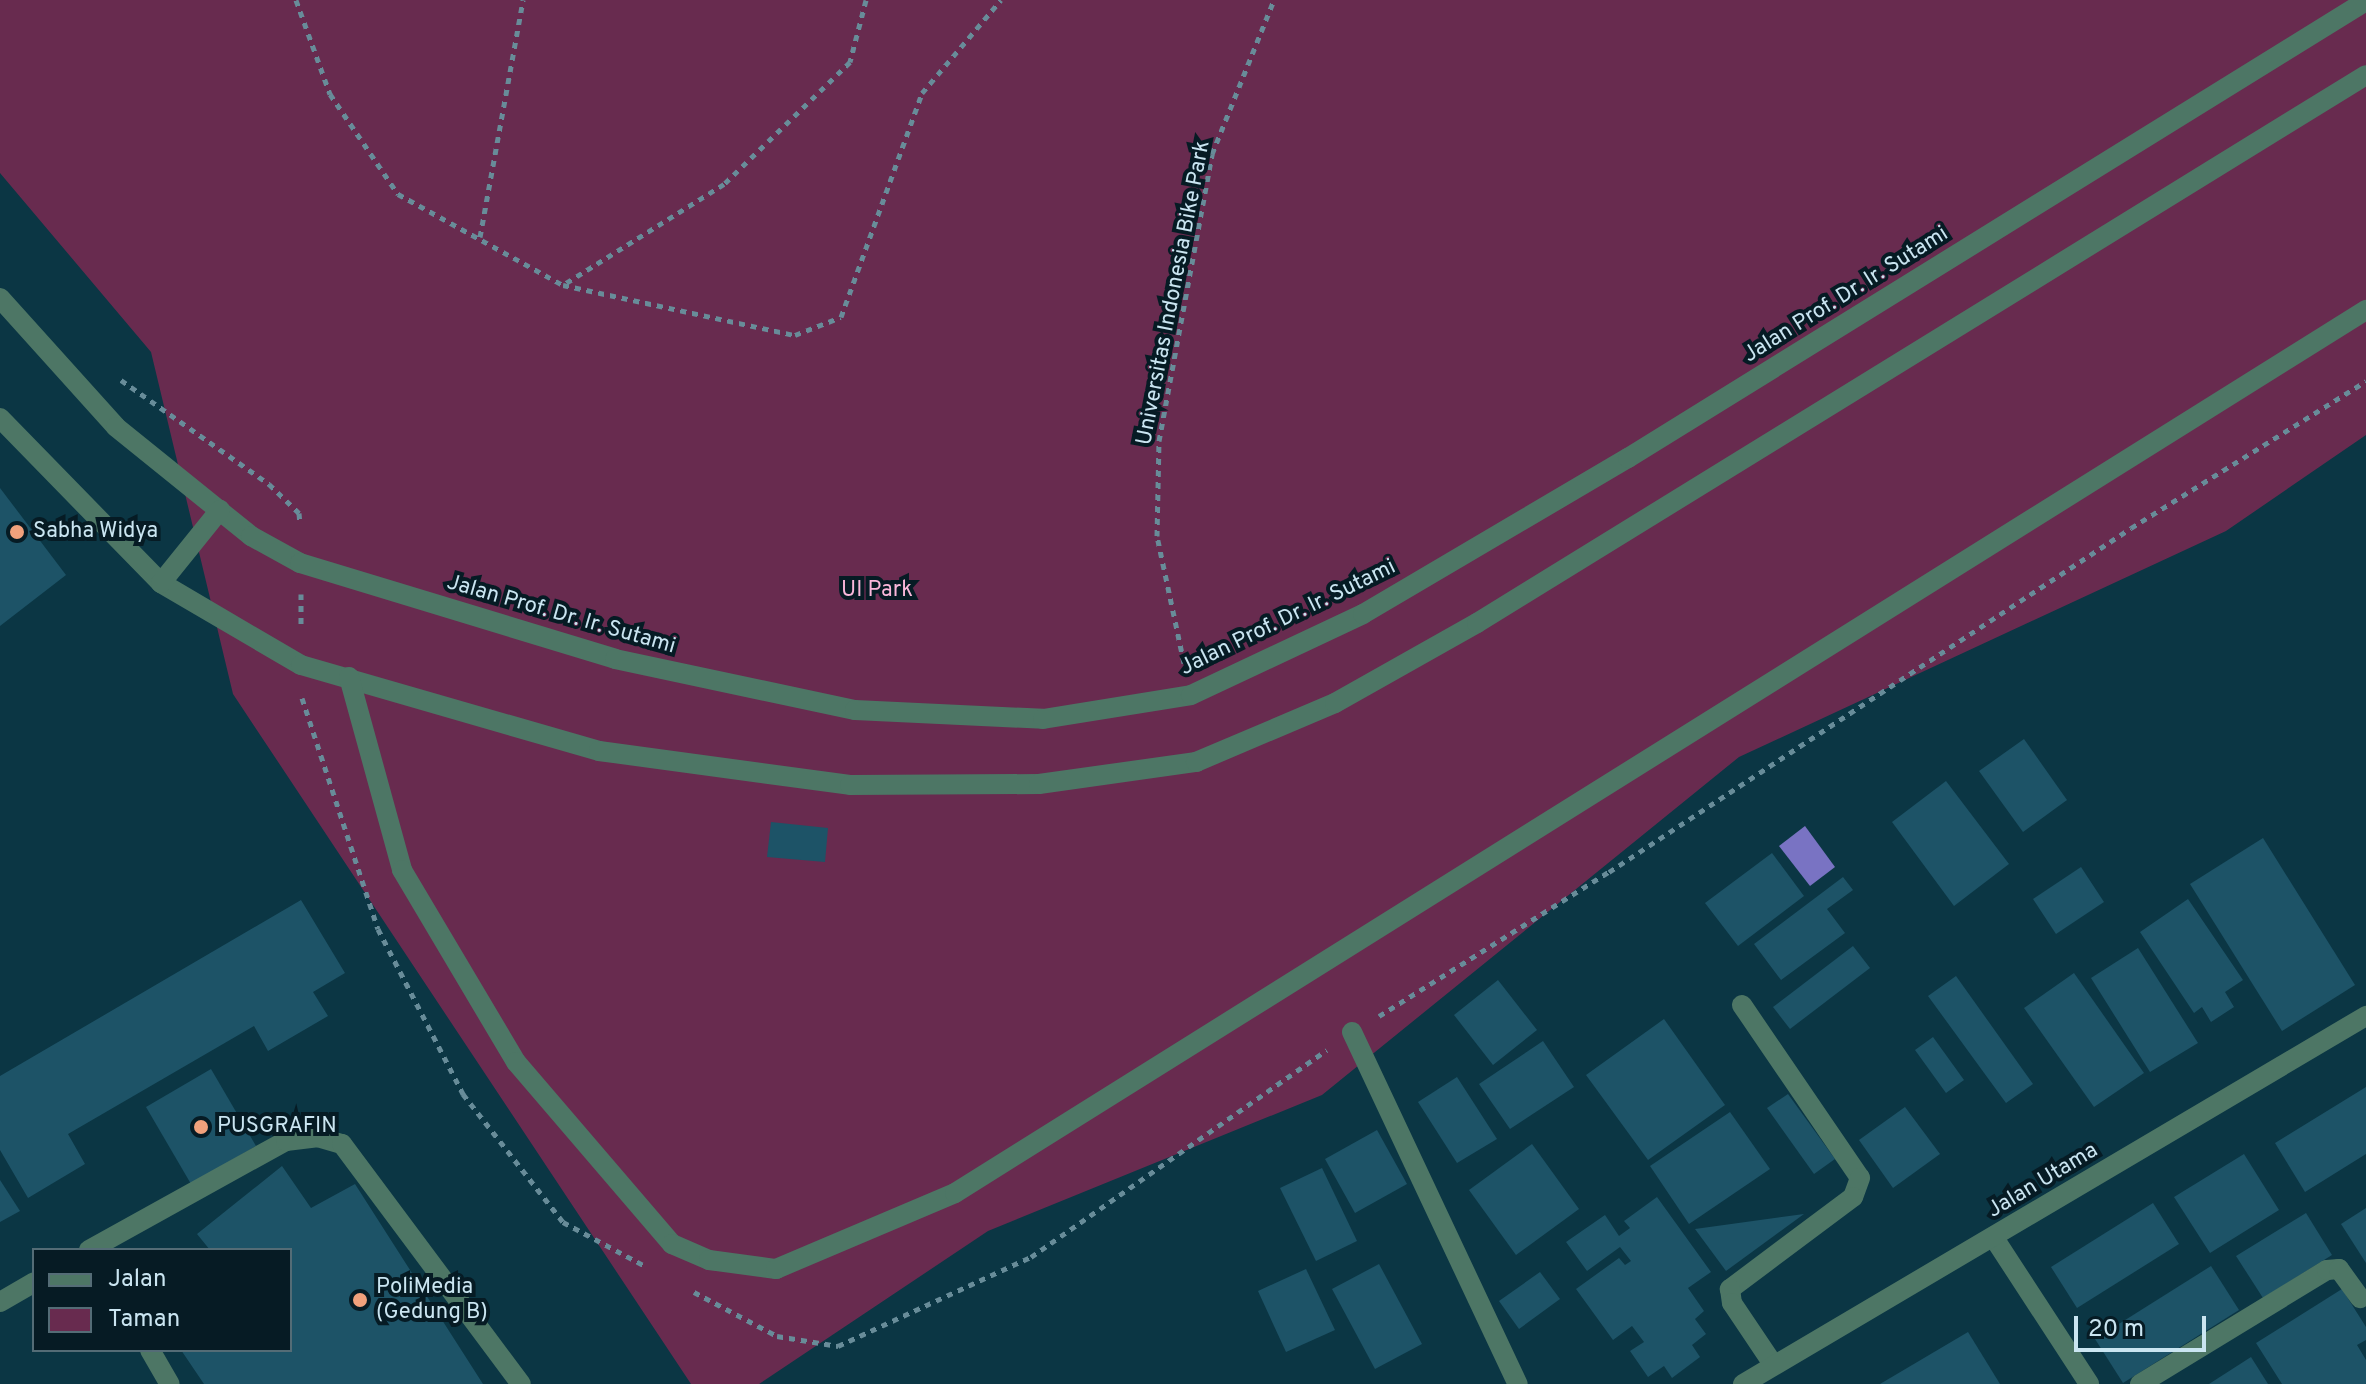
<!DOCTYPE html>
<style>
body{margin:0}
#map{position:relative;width:2366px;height:1384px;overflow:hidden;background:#0b3644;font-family:Overpass,sans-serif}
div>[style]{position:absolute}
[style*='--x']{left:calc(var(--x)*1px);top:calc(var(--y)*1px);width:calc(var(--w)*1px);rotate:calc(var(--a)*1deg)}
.green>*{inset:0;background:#682b4f}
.water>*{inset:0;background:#7973c3}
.building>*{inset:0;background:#1d5367}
.path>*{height:5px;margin-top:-2.5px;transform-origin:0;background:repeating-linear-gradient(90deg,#688c99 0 6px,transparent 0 12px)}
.minor>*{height:20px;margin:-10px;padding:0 10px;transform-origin:10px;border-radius:10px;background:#4d7665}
.dots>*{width:22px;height:22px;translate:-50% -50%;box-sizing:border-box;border:4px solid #061b24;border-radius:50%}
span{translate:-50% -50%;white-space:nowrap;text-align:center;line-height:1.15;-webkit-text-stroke:8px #061b24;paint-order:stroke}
.street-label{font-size:22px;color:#cae5f1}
.poi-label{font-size:22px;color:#cae5f1}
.left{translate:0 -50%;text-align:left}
.park-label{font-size:22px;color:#fab7da}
.legend{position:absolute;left:32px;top:1248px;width:260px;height:104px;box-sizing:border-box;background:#061b24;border:2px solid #546c76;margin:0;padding:10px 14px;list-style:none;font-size:24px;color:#cae5f1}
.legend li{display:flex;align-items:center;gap:16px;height:40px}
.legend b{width:40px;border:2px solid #546c76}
.scale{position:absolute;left:2074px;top:1316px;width:132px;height:36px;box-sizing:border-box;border:4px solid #cae5f1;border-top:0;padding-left:10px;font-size:24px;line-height:28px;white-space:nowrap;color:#cae5f1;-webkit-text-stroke:6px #061b24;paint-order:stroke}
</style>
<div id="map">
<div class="green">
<div style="clip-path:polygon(0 0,2366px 0,2366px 435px,2226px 531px,1739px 757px,1322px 1095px,988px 1231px,759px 1384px,691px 1384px,233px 694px,151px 352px,0 173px)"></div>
</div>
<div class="water">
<div style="clip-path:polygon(1805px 826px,1835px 867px,1810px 886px,1779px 846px)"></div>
</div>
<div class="building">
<div style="clip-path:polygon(0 488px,66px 575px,0 626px)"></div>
<div style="clip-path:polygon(2024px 739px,2067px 800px,2023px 832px,1979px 771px)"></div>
<div style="clip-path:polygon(1946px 781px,2009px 864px,1954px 906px,1892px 822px)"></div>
<div style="clip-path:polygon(771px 822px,828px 828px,825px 862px,767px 857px)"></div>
<div style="clip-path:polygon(2263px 838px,2355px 985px,2282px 1031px,2190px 884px)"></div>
<div style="clip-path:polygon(1772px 853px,1804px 896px,1738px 946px,1705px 903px)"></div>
<div style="clip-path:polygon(2081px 867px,2104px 902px,2056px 934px,2033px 899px)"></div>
<div style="clip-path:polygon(1843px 877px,1853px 890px,1827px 909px,1845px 933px,1781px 980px,1754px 944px)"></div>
<div style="clip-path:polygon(2188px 899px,2243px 980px,2225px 992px,2234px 1007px,2211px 1022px,2202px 1007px,2194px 1013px,2140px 932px)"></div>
<div style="clip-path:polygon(301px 900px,345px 973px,313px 992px,328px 1016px,268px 1051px,254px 1026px,68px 1134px,85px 1164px,28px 1198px,0 1150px,0 1076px)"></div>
<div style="clip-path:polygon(1853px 946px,1870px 968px,1790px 1029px,1773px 1007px)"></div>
<div style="clip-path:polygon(2138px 948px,2198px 1043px,2150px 1072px,2091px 978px)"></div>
<div style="clip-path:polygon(2074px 973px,2144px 1073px,2094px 1107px,2024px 1008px)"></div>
<div style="clip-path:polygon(1956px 976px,2033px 1084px,2006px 1103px,1928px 996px)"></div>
<div style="clip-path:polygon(1498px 980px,1537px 1030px,1493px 1065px,1454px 1015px)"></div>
<div style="clip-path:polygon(1664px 1019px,1725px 1105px,1648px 1160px,1586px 1075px)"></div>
<div style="clip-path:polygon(1933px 1037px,1964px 1080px,1946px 1093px,1915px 1050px)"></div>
<div style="clip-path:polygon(1543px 1041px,1574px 1087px,1510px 1129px,1479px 1084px)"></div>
<div style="clip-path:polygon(211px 1069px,256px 1146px,191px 1184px,146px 1107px)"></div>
<div style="clip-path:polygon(1457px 1077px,1497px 1139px,1457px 1163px,1418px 1102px)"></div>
<div style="clip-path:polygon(2366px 1087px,2366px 1154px,2305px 1192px,2275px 1143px)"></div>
<div style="clip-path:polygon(1788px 1094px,1835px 1159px,1814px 1174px,1767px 1108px)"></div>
<div style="clip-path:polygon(1905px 1107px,1940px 1154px,1893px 1188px,1859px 1140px)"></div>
<div style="clip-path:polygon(1730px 1112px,1770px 1169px,1689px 1224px,1650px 1166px)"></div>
<div style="clip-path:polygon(1377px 1130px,1407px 1184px,1355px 1213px,1325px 1159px)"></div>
<div style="clip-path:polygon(1532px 1144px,1579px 1209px,1516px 1255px,1469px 1190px)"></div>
<div style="clip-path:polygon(2244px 1154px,2279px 1210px,2210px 1253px,2174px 1197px)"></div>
<div style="clip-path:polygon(282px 1166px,311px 1208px,355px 1184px,483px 1384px,204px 1384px,181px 1350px,290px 1350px,290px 1250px,210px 1250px,197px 1234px)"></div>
<div style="clip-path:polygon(1322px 1168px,1357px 1241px,1316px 1261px,1280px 1188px)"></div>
<div style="clip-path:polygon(0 1180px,20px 1211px,0 1222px)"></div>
<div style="clip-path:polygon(1657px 1197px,1711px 1272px,1688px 1288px,1704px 1311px,1695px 1319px,1706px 1334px,1692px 1345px,1700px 1357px,1672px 1378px,1664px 1366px,1648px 1377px,1630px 1351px,1644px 1342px,1632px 1326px,1613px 1340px,1576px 1289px,1619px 1258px,1625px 1265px,1631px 1261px,1620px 1247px,1587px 1271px,1566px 1242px,1605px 1215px,1619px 1236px,1630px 1228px,1624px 1221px)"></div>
<div style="clip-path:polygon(2153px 1203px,2179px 1244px,2077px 1308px,2051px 1267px)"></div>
<div style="clip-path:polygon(2366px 1208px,2366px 1263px,2341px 1224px)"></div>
<div style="clip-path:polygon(2306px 1213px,2332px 1255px,2263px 1298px,2236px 1256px)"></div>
<div style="clip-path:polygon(1804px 1214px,1726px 1271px,1695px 1229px)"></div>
<div style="clip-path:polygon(1379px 1264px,1422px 1344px,1375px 1369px,1332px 1289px)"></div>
<div style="clip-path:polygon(2211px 1266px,2239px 1310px,2123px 1383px,2095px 1339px)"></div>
<div style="clip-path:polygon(1306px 1269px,1335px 1330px,1286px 1352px,1258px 1291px)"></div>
<div style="clip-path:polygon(1540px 1272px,1560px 1299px,1519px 1329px,1499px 1301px)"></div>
<div style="clip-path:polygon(2342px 1289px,2366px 1327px,2366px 1340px,2357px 1345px,2366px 1360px,2366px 1384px,2282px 1384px,2256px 1343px)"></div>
<div style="clip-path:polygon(1968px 1332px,2000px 1384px,1880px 1384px)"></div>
<div style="clip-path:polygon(2251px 1357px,2268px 1384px,2209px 1384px)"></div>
</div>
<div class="path">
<div style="--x:296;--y:0;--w:100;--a:70.1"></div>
<div style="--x:330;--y:94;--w:121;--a:55.8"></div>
<div style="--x:398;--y:194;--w:188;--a:28.9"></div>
<div style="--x:866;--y:0;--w:64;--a:104.5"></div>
<div style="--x:850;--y:62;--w:175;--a:135.9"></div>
<div style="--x:724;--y:184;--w:190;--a:147.9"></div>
<div style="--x:563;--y:285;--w:237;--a:12.2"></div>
<div style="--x:795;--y:335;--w:49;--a:-21.4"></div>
<div style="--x:841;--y:317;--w:238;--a:-70.1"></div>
<div style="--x:922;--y:93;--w:122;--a:-49.7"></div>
<div style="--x:480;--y:237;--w:241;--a:-79.7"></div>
<div style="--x:121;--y:380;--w:181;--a:35.1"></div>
<div style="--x:269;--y:484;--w:42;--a:44"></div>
<div style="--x:299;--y:513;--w:11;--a:85"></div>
<div style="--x:301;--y:594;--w:34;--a:90"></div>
<div style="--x:1184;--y:663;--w:130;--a:-102"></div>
<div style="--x:1157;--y:536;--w:95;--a:-88.8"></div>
<div style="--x:1159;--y:441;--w:292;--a:-79.5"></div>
<div style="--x:1212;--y:154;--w:166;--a:-68.1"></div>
<div style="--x:302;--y:698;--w:243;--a:71.8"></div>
<div style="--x:378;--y:929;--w:186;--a:62.7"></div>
<div style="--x:463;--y:1094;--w:162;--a:52"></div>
<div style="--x:563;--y:1222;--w:95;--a:28.2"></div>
<div style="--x:1379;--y:1016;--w:271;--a:-32.1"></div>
<div style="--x:1609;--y:872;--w:625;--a:-33.39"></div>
<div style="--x:2131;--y:528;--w:277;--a:-32"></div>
<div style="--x:694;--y:1292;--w:94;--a:27.9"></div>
<div style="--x:777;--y:1336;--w:62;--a:9.3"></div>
<div style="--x:838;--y:1346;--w:213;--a:-24.8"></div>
<div style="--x:1031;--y:1257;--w:361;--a:-35"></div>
</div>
<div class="minor">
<div style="--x:0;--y:298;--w:173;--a:48"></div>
<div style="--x:116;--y:427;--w:174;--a:38.9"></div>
<div style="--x:251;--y:536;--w:56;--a:28.9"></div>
<div style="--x:300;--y:563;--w:329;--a:16.9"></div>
<div style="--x:615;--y:659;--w:245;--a:12"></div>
<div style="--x:855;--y:710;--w:188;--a:2.7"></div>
<div style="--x:1043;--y:719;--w:150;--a:-9.2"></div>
<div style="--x:1191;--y:695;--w:190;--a:-25.2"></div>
<div style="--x:1363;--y:614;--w:308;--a:-30.5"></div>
<div style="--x:1628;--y:458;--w:868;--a:-31.77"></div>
<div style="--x:0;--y:418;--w:231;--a:45.7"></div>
<div style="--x:161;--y:583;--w:162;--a:30.4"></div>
<div style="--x:301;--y:665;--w:310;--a:16.1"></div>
<div style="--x:599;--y:751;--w:253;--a:7.7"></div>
<div style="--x:850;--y:785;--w:189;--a:-0.3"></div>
<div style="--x:1039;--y:784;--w:159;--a:-8"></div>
<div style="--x:1196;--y:762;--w:151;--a:-23"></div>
<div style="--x:1335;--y:703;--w:163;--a:-29.4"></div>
<div style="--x:1477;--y:623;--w:1044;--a:-31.65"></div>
<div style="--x:161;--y:583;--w:94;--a:-51.1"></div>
<div style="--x:349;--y:677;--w:200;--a:74.6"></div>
<div style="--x:402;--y:870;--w:223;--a:59.3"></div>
<div style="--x:516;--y:1062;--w:240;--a:49.4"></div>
<div style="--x:672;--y:1244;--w:40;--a:23.4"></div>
<div style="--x:709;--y:1260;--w:68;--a:7.7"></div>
<div style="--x:776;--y:1269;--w:194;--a:-23"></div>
<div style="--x:955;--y:1193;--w:1665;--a:-32.04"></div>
<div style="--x:1742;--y:1005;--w:209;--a:55.7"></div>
<div style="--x:1860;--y:1178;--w:20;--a:110"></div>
<div style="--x:1853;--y:1197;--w:154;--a:143.2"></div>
<div style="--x:1730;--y:1289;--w:14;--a:82"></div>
<div style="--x:1732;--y:1303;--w:73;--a:56.1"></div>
<div style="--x:1352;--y:1032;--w:389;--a:64.8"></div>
<div style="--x:1994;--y:1238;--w:174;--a:56.9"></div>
<div style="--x:89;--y:1250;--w:225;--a:-29"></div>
<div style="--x:286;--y:1141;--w:31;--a:-7"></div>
<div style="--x:317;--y:1137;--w:26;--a:16"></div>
<div style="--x:342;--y:1144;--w:299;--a:53.3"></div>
<div style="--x:0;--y:1302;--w:39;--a:-30"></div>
<div style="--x:150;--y:1350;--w:39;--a:60"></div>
<div style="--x:1743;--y:1384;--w:724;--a:-30.57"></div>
<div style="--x:2140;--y:1384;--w:219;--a:-31.4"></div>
<div style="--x:2327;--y:1270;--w:12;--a:-5"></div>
<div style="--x:2339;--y:1269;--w:36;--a:54"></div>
</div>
<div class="dots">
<div style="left:17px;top:532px;background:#f1a17c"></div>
<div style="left:201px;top:1127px;background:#f1a17c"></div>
<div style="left:360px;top:1300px;background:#f1a17c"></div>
</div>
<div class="street-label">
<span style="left:1174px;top:293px;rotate:-79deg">Universitas Indonesia Bike Park</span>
<span style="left:1846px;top:295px;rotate:-32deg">Jalan Prof. Dr. Ir. Sutami</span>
<span style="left:561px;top:615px;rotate:16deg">Jalan Prof. Dr. Ir. Sutami</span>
<span style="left:1288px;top:618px;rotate:-26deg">Jalan Prof. Dr. Ir. Sutami</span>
<span style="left:2043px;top:1181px;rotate:-31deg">Jalan Utama</span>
</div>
<div class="poi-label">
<span class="left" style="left:33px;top:532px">Sabha Widya</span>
<span class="left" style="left:217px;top:1127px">PUSGRAFIN</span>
<span class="left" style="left:376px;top:1300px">PoliMedia<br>(Gedung B)</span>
</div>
<div class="park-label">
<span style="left:877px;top:591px">UI Park</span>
</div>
<ul class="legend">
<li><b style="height:10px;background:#4d7665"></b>Jalan</li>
<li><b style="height:22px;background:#682b4f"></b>Taman</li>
</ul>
<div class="scale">20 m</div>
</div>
